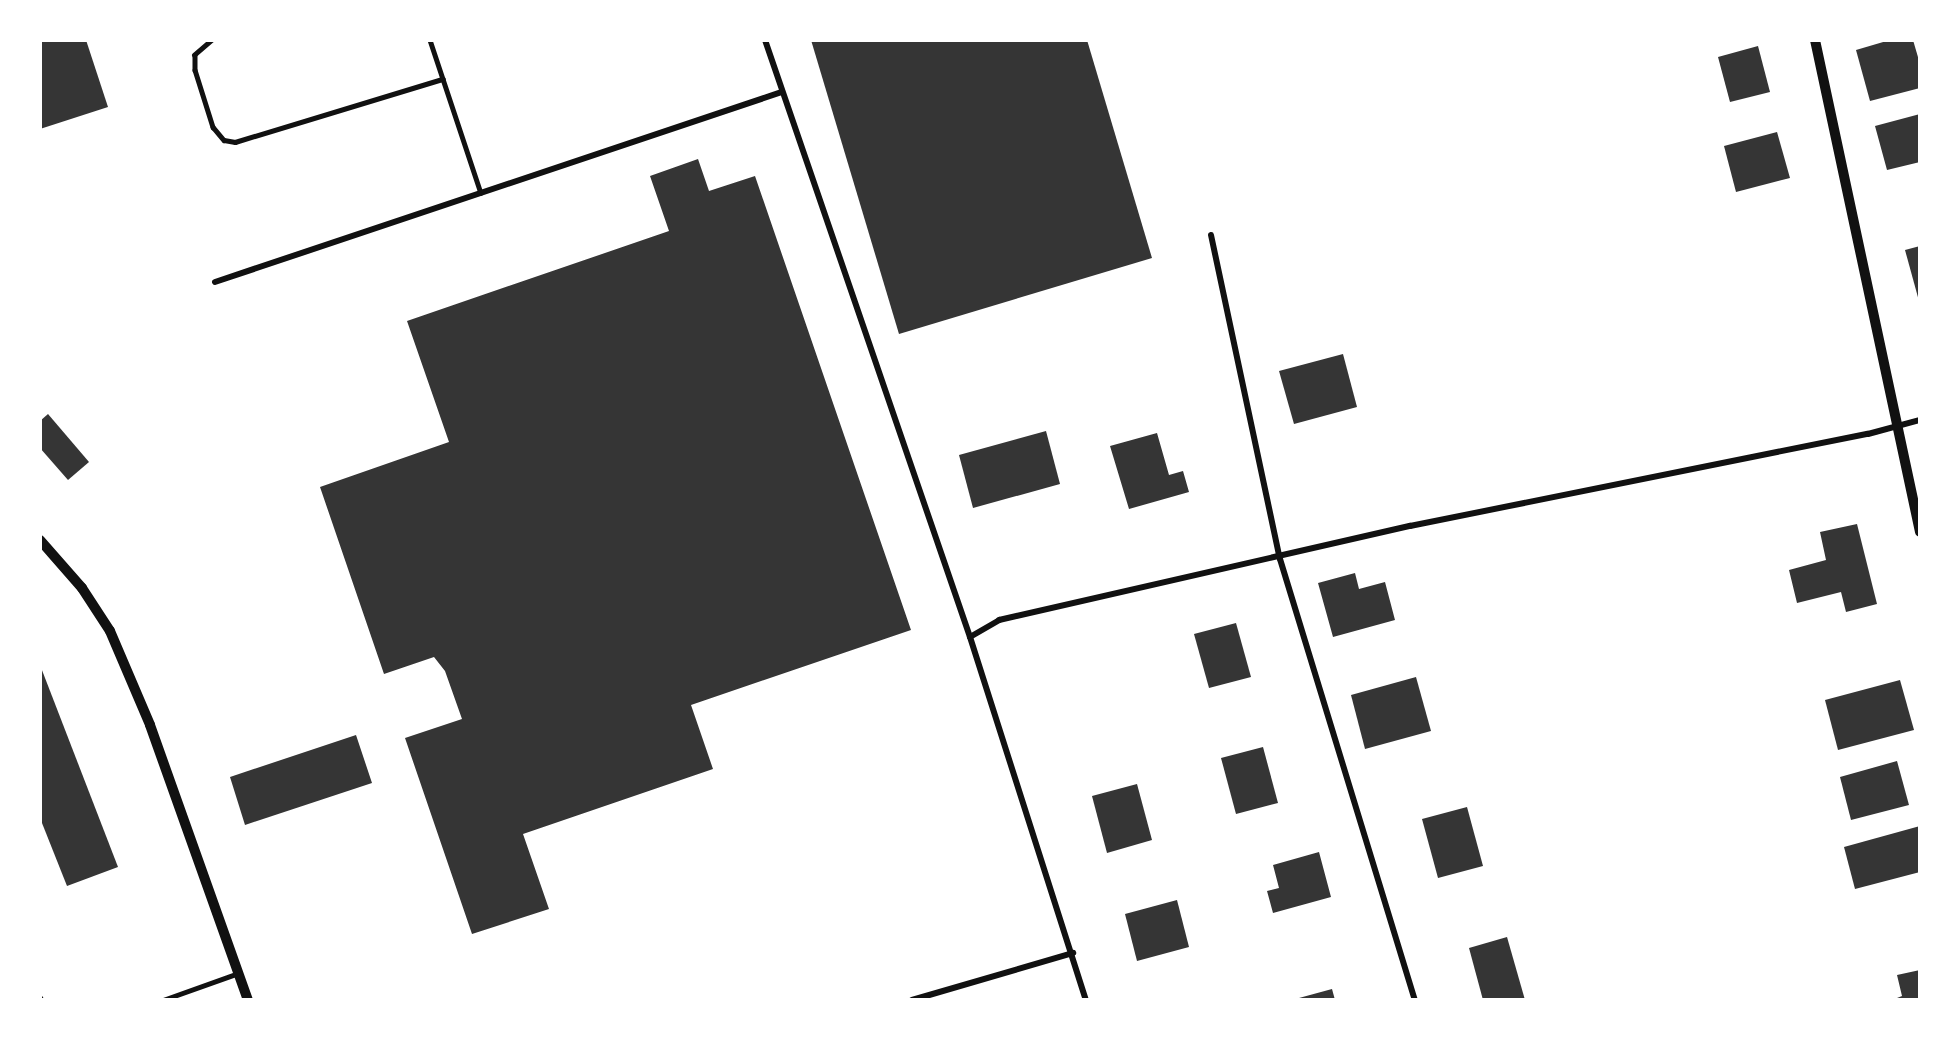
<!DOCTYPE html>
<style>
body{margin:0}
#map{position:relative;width:1960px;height:1040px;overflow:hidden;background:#fff;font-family:Quicksand,sans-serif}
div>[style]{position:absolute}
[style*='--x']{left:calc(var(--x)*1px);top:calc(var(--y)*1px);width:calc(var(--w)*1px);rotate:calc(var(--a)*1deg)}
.building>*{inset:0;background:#353535}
.service>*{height:4.5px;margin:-2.25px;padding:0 2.25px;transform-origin:2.25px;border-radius:2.25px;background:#111}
.minor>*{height:6px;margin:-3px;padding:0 3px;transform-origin:3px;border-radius:3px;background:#111}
.tertiary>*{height:10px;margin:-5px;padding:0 5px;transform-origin:5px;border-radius:5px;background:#111}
span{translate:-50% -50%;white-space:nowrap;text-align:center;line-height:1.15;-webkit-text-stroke:4.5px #fff;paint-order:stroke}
.frame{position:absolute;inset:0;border:42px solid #fff;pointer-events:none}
</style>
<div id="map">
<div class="building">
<div style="clip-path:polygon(40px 40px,86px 40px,108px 107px,40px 129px)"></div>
<div style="clip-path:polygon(811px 40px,1087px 40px,1152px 258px,899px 334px)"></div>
<div style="clip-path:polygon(1890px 40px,1913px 40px,1920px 64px,1920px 88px,1870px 101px,1856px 50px)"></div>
<div style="clip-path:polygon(1758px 46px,1770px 92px,1730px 102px,1718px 57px)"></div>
<div style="clip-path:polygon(1920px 114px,1920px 162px,1887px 170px,1875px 126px)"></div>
<div style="clip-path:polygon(1777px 132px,1790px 178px,1736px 192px,1724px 146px)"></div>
<div style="clip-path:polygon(698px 159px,709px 191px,755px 176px,911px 630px,691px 705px,713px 769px,523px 834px,549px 909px,472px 934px,405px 738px,462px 719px,445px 671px,434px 657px,384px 674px,320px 487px,449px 442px,407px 321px,669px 231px,650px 176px)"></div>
<div style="clip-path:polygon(1920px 246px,1920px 301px,1919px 301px,1905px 250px)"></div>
<div style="clip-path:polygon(1343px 354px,1357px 407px,1294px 424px,1279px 371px)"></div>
<div style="clip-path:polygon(48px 414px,89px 462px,68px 480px,40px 448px,40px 421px)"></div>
<div style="clip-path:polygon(1046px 431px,1060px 484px,973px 508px,959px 455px)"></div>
<div style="clip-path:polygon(1157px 433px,1169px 475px,1183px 471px,1189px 492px,1129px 509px,1110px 446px)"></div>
<div style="clip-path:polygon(1857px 524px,1877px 604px,1846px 612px,1841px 592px,1797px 603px,1789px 570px,1826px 560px,1820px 532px)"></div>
<div style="clip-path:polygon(1355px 573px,1359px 589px,1385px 582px,1395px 620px,1333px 637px,1318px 583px)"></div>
<div style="clip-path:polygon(1236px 623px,1251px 677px,1209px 688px,1194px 634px)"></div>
<div style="clip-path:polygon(40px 665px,118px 867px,67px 886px,40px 818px)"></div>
<div style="clip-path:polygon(1416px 677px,1431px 731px,1365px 749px,1351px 695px)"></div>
<div style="clip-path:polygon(1900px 680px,1914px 730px,1838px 750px,1825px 700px)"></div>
<div style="clip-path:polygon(356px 735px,372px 783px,245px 825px,230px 777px)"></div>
<div style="clip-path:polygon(1263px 747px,1278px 803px,1236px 814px,1221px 758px)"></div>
<div style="clip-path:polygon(1897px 761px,1909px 805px,1851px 820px,1840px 777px)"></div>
<div style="clip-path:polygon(1137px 784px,1152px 840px,1107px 853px,1092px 796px)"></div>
<div style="clip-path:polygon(1467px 807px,1483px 866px,1438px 878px,1422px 819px)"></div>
<div style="clip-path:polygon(1920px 826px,1920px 872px,1855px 889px,1844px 847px)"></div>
<div style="clip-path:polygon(1319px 852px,1331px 897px,1273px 913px,1267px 891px,1279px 888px,1273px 865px)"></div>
<div style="clip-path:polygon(1177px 900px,1189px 947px,1137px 961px,1125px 914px)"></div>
<div style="clip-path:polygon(1507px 937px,1525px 1000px,1483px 1000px,1469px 948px)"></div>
<div style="clip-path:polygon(1920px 970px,1920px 1000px,1892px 1000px,1902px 996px,1897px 975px)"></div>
<div style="clip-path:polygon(1332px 989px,1335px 1000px,1299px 1000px,1299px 998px)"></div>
</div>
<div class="service">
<div style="--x:212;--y:40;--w:23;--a:139"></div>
<div style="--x:195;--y:55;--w:15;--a:90"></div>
<div style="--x:195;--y:70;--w:60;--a:72.5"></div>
<div style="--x:213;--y:127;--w:17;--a:50"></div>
<div style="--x:224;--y:140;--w:11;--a:10"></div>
<div style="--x:235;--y:142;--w:217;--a:-16.9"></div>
<div style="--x:430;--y:40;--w:161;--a:71.6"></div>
<div style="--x:40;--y:997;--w:4;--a:56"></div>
<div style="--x:163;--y:1000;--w:81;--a:-19.6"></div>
</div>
<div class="minor">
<div style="--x:765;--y:40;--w:631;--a:71.05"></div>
<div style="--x:970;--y:637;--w:381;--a:72.3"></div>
<div style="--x:1211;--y:235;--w:331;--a:78"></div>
<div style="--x:1280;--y:559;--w:461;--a:73"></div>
<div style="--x:215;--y:282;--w:598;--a:-18.53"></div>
<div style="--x:970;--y:637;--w:34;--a:-30"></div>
<div style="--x:999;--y:620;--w:422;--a:-12.9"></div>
<div style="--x:1410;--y:526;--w:467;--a:-11.4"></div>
<div style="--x:1868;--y:434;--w:54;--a:-15.1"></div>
<div style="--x:912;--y:1000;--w:168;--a:-16.3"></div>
</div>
<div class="tertiary">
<div style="--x:1815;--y:40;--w:503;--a:77.95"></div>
<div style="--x:40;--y:540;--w:64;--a:48.8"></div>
<div style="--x:82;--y:588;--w:51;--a:56.9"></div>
<div style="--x:110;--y:631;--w:102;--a:66.9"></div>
<div style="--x:150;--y:725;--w:292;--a:70.4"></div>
</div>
<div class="frame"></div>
</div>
